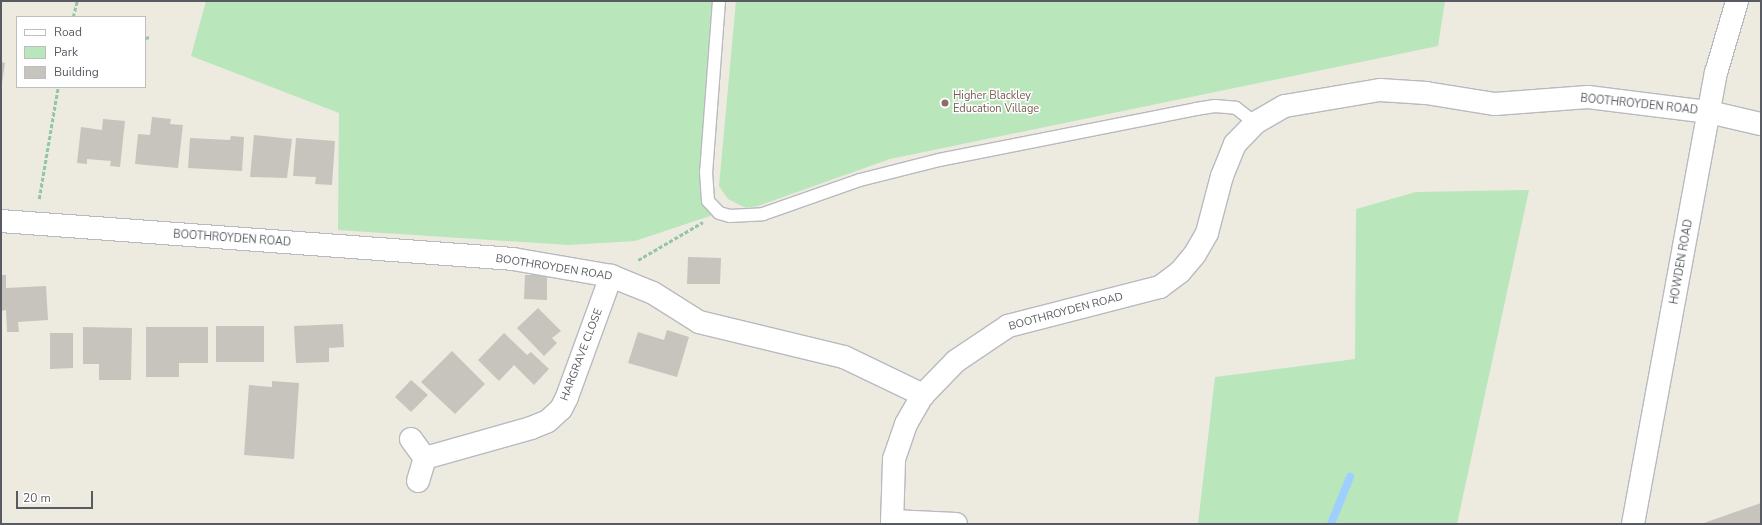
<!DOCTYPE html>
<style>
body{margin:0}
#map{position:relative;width:1762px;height:525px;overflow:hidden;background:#edeadf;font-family:"Nunito Sans",sans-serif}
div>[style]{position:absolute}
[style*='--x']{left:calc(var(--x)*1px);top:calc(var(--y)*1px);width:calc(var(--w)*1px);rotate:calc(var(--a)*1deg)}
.green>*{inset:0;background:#bae6bc}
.stream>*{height:8px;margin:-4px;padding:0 4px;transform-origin:4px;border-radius:4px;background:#9dd0ff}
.building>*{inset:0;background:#c7c4bd}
.path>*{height:2.5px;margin-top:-1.25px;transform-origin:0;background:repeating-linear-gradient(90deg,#93c7a4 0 4px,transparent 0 6px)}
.roads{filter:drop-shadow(1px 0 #b8bac0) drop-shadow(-1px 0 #b8bac0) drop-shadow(0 1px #b8bac0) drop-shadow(0 -1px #b8bac0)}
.service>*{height:12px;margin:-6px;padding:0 6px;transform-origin:6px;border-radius:6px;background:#fff}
.minor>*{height:22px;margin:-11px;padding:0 11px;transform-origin:11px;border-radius:11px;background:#fff}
.dots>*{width:11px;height:11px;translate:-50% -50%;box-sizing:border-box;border:2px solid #fff;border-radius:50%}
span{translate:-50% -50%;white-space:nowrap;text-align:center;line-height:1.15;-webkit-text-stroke:3px #fff;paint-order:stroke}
.education-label{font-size:11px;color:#785e54}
.left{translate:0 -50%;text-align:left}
.street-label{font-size:11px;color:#585c62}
.frame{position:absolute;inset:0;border:2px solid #585c62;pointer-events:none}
.legend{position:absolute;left:16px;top:16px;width:130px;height:72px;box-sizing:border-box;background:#fff;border:1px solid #bcbec0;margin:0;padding:5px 7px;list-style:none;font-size:12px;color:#585c62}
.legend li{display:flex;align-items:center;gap:8px;height:20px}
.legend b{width:20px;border:1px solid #bcbec0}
.scale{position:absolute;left:16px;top:491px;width:77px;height:18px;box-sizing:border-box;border:2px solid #585c62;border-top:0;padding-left:5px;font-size:12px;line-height:14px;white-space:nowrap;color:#585c62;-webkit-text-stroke:3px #fff;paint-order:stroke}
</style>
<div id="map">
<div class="green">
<div style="clip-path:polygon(206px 1px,719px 1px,707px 192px,719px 213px,635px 241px,569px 245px,338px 230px,339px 113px,191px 56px)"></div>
<div style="clip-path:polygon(736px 1px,1445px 1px,1438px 46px,890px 159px,758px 206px,746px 208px,728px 199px,719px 186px)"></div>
<div style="clip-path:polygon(1529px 190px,1457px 524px,1198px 524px,1215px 377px,1355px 359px,1356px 209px,1416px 192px)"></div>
</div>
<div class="stream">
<div style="--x:1331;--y:524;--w:51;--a:-68"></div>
</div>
<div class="building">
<div style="clip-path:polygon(1px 62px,5px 63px,2px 83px,1px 83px)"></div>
<div style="clip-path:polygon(152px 117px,171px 119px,170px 124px,183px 125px,178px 168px,135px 164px,138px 134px,150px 135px)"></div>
<div style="clip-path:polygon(103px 119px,125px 121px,120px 167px,110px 166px,111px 161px,87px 159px,87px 164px,77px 163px,81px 127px,102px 130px)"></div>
<div style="clip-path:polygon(254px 135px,292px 139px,287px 178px,250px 177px)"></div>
<div style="clip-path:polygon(231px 136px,244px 137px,242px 171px,188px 168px,190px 138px,230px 140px)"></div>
<div style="clip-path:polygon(296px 138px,335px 141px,332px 185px,315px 184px,316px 177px,293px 176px)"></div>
<div style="clip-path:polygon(688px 257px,721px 258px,720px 284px,687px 284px)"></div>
<div style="clip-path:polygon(1px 275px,6px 275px,6px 288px,46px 286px,48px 320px,18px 322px,19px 332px,7px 332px,6px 310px,1px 311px)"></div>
<div style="clip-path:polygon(525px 275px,547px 275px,547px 300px,524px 299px)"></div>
<div style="clip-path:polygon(538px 308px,561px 331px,552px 338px,557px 343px,544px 356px,517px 328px)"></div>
<div style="clip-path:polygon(343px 324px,344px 347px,329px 348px,329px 362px,296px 363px,294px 326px)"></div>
<div style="clip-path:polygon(216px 326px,264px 326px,264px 362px,216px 362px)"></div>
<div style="clip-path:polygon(83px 327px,132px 328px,131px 380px,99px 380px,99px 364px,83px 364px)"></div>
<div style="clip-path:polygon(146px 327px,208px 327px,208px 363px,179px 363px,179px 377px,146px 377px)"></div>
<div style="clip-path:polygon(667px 330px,689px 337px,677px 377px,628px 363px,638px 332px,664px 340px)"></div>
<div style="clip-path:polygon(50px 333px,73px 333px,73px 368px,50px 369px)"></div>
<div style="clip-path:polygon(504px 333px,527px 355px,531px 352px,549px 369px,534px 385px,514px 365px,499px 381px,478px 360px)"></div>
<div style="clip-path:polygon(452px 351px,485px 384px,455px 414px,421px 382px)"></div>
<div style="clip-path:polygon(411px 380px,428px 395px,411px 412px,395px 397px)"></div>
<div style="clip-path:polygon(272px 381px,299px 383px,294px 459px,244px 455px,249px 385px,272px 387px)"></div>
<div style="clip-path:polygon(1761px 503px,1761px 524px,1701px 524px)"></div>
</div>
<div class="path">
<div style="--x:73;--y:17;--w:16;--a:-76"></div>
<div style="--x:145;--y:38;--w:5;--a:-11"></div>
<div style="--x:39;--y:199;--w:114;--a:-80.4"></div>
<div style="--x:638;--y:260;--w:75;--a:-30.3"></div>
</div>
<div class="roads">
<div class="service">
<div style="--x:719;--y:1;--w:171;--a:94.3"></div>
<div style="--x:706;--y:172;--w:29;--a:86"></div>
<div style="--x:708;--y:201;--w:16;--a:47"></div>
<div style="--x:719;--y:213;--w:11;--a:15"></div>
<div style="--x:730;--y:216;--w:33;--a:-3"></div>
<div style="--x:763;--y:214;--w:103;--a:-19.3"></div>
<div style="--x:860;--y:180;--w:81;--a:-14.2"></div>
<div style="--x:939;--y:160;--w:262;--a:-11.2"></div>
<div style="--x:1196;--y:109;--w:19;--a:-9"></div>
<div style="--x:1215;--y:106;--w:21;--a:5"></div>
<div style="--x:1236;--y:108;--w:24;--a:38"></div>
</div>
<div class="minor">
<div style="--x:1;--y:221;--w:513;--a:4.24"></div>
<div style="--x:513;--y:259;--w:99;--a:9.8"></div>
<div style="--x:611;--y:276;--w:45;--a:22"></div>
<div style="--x:653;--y:293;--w:54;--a:32.2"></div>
<div style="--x:699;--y:322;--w:149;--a:13.6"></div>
<div style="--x:844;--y:357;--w:88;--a:25.7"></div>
<div style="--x:923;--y:395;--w:47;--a:-45.9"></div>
<div style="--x:956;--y:361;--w:63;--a:-33.9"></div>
<div style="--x:1008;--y:326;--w:157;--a:-14.4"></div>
<div style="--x:1160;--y:287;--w:25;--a:-37"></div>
<div style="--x:1180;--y:272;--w:23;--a:-50"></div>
<div style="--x:1195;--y:254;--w:24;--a:-60"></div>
<div style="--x:1207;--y:233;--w:59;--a:-75.3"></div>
<div style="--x:1222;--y:176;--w:35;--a:-68"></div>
<div style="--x:1235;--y:144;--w:29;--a:-46"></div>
<div style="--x:1255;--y:123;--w:34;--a:-30"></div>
<div style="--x:1285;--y:106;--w:96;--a:-9.6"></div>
<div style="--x:1380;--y:90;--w:46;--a:3.7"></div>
<div style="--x:1426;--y:93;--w:70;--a:9.1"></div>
<div style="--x:1495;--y:104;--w:93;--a:-4.3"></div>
<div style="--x:1588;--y:97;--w:122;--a:7.1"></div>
<div style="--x:1709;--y:112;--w:53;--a:13"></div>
<div style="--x:411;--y:439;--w:24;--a:54"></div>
<div style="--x:425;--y:458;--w:24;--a:107"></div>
<div style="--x:425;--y:458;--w:110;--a:-15.8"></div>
<div style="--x:531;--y:428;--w:18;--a:-22"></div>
<div style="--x:548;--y:421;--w:18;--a:-43"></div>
<div style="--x:561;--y:409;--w:13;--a:-63"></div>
<div style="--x:567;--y:397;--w:129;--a:-70"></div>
<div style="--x:892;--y:521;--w:64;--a:2.7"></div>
<div style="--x:892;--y:524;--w:65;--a:-88.2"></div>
<div style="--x:894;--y:459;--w:37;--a:-71"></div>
<div style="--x:906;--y:424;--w:34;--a:-60"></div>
<div style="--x:1633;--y:524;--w:459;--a:-79.6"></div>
<div style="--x:1716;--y:73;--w:75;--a:-73.7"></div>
</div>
</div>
<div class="dots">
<div style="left:945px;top:103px;background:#8d6e63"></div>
</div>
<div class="education-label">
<span class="left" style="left:953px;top:103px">Higher Blackley<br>Education Village</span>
</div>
<div class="street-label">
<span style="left:1639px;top:105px;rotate:6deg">BOOTHROYDEN ROAD</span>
<span style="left:232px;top:239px;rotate:4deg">BOOTHROYDEN ROAD</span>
<span style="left:1682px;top:262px;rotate:-80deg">HOWDEN ROAD</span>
<span style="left:554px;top:268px;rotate:9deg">BOOTHROYDEN ROAD</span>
<span style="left:1066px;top:312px;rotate:-15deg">BOOTHROYDEN ROAD</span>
<span style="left:582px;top:355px;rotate:-69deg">HARGRAVE CLOSE</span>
</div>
<div class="frame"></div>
<ul class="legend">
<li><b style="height:5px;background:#fff"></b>Road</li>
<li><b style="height:11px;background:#bae6bc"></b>Park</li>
<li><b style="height:11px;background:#c7c4bd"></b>Building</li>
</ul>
<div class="scale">20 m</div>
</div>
